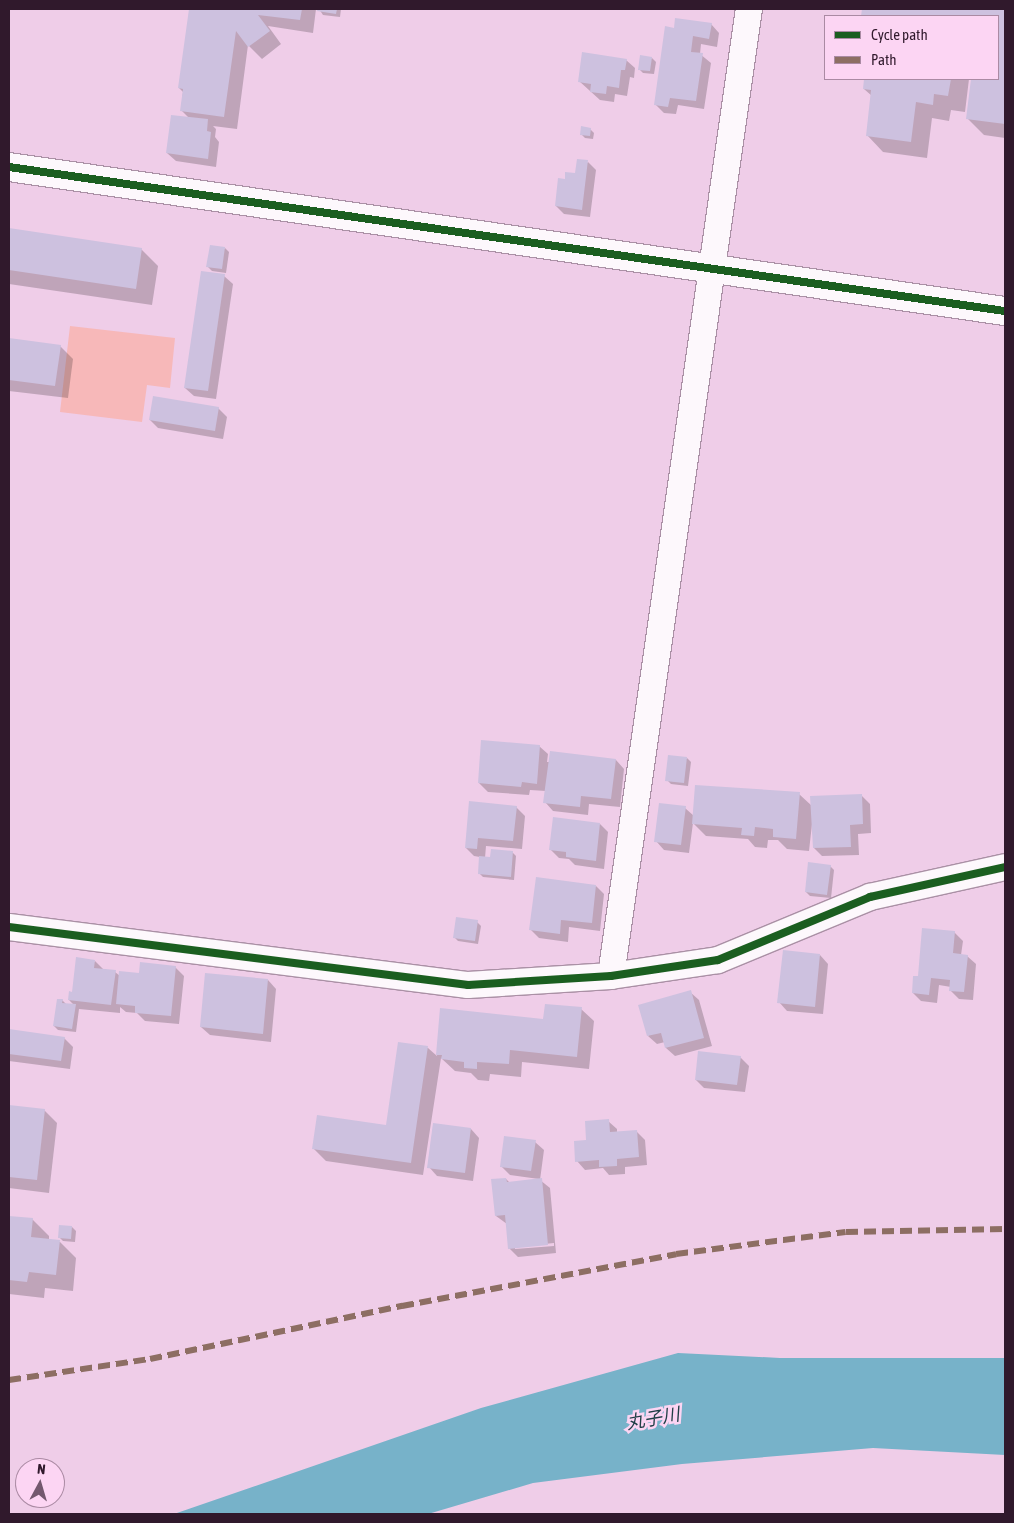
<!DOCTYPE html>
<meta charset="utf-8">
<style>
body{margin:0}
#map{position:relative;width:1014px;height:1523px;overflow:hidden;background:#efcde8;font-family:"Asap Condensed","Noto Sans JP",sans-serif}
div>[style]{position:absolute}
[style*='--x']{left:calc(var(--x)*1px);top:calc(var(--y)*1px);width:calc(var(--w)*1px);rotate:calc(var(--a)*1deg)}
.green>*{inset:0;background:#f7b8b9}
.water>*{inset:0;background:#77b2c9}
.shadow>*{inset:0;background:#0003}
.building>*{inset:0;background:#cdc1df}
.roads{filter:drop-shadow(1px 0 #aa90a5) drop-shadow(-1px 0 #aa90a5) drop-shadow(0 1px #aa90a5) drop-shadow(0 -1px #aa90a5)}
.minor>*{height:26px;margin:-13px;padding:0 13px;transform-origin:13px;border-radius:13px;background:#fdf8fc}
.tertiary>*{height:28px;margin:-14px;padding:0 14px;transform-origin:14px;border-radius:14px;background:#fdf8fc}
.quiet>*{height:6px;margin-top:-3px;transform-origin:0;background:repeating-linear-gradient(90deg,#8d6e63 0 12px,transparent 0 18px)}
.cycleway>*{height:8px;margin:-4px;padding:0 4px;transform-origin:4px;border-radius:4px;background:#1b5e20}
span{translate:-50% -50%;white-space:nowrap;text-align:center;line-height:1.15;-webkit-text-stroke:5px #fcd5f3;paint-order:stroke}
.water-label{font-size:18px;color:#203f46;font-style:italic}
.frame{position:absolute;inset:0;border:10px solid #30192c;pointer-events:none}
.legend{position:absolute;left:824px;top:15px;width:175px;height:65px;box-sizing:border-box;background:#fcd5f3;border:1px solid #aa8aa3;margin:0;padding:6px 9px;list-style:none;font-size:15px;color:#30192c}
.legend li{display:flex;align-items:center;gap:10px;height:25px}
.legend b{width:25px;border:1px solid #aa8aa3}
.north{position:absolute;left:15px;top:1458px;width:50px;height:50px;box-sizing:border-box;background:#fcd5f3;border:1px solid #aa8aa3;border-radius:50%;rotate:6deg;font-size:14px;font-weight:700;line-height:20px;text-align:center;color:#30192c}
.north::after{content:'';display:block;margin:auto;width:18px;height:22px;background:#73586e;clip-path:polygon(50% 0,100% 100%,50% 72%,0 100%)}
</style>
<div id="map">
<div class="green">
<div style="clip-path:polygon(70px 326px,175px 338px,170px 388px,147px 385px,142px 422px,60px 412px)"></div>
</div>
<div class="water">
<div style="clip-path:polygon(678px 1353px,780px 1358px,1005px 1358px,1005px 1455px,873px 1448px,682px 1464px,533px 1483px,428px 1514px,174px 1514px,481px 1408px)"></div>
</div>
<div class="shadow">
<div style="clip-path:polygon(190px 9px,316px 9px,313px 33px,268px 26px,281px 44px,262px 59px,248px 45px,237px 129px,213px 126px,216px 129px,215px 137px,219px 142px,216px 167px,176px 161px,167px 153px,189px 118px,181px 110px,183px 92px,179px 88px)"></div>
<div style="clip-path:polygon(319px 9px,341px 9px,340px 17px,323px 15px)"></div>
<div style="clip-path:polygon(864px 9px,1005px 9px,1005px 138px,984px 135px,968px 119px,973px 79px,998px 79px,998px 16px,863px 16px)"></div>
<div style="clip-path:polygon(711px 24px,719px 33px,717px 47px,701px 44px,700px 54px,711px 63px,704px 109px,678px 105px,676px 114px,664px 113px,655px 104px,675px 29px)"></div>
<div style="clip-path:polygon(652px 58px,656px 62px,654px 74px,643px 73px,639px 69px)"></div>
<div style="clip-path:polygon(626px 60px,635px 68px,634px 78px,630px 77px,627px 96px,615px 94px,614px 102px,600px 100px,579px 81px)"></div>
<div style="clip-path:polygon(864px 79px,969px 79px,965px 112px,951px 110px,949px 121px,932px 118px,927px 158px,883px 152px,867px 135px,872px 96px,864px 89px)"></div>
<div style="clip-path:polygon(590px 129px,594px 133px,593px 139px,585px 138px,581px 134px)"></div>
<div style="clip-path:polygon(588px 162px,596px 170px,590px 217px,564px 214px,556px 206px,566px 180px,576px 175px)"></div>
<div style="clip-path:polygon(9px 230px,141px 249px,158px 266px,152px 305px,9px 284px)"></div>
<div style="clip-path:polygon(225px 248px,229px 252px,226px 273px,212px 271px,208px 267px)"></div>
<div style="clip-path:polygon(224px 276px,233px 284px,216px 399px,194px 396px,185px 388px)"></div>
<div style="clip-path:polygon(9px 339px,60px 346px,73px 359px,68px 398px,9px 391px)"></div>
<div style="clip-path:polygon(218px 408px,227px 417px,223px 439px,158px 428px,150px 420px)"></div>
<div style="clip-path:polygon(539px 746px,548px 754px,547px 762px,616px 760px,624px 769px,620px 807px,589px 804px,588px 815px,553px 811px,545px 802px,546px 791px,530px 790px,529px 795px,488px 792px,479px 783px)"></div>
<div style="clip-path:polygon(687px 758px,691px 762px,688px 786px,671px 784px,667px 780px)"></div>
<div style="clip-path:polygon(799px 794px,812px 806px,861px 795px,870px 804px,871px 833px,858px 834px,859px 855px,822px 856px,814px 848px,812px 824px,809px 851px,787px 849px,778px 840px,768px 840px,767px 848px,755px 847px,748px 839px,706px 836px,693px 823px,689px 853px,664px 850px,656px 841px,685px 808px,694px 816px)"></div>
<div style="clip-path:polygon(516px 807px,525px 816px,522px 849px,486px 846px,485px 858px,491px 858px,512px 852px,516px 856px,514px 880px,483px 877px,479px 873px,480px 857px,474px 856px,466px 848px)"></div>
<div style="clip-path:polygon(600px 824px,608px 832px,604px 869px,575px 865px,569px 859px,559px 858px,550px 849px)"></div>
<div style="clip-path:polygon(830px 866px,834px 870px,831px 898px,810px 896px,806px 892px)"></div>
<div style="clip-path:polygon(596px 886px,604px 894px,600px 931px,569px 927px,568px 942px,539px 938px,531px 930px)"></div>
<div style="clip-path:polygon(477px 922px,481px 926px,478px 944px,458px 941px,454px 937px)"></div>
<div style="clip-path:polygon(954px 932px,963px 941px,961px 955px,967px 956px,976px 964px,973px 1000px,959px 999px,950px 990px,951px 987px,939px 985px,937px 1003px,921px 1001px,913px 993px,919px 978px)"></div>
<div style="clip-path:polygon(820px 955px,828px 964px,823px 1014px,787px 1011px,779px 1002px)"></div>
<div style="clip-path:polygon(95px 961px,103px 969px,115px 972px,120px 976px,175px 967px,184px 976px,179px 1024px,145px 1021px,137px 1013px,126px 1012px,120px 1007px,120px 1013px,79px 1009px,76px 1032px,58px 1030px,54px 1026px,62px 1000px,66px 1004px,75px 1006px,69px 1000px)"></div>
<div style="clip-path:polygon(268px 980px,276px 989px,271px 1042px,210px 1035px,201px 1027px)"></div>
<div style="clip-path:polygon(690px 992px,699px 1000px,712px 1046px,675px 1056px,666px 1048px,665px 1042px,657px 1044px,648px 1036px)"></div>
<div style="clip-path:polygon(581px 1009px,594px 1021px,589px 1069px,522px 1062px,521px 1077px,490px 1074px,489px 1081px,478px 1080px,471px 1073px,455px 1071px,441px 1058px,423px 1175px,326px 1161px,313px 1148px,387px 1127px,400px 1044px,428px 1048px,437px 1056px,441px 1010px,545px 1020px)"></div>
<div style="clip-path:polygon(9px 1030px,64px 1038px,73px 1047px,70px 1069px,9px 1061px)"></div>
<div style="clip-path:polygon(740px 1057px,749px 1066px,745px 1092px,704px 1088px,696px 1080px)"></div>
<div style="clip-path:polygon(9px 1106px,44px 1110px,57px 1123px,49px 1193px,9px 1188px)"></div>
<div style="clip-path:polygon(608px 1121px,617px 1129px,617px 1133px,637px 1132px,645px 1140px,647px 1165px,625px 1167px,625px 1174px,609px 1175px,603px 1168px,585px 1170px,577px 1161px,587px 1141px)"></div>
<div style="clip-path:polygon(435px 1124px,471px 1129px,479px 1138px,473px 1181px,437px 1176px,429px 1167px)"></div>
<div style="clip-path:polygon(evenodd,535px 1142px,544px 1150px,540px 1180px,550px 1188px,556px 1253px,518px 1257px,509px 1248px,507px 1224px,496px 1216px,506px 1179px,510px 1183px,539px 1179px,510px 1175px,501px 1166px,535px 1142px,554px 1243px,554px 1246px,515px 1249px,515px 1247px,554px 1243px)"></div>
<div style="clip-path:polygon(9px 1217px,32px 1219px,49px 1236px,49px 1240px,60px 1242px,76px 1258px,73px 1291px,45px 1288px,44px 1298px,9px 1294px)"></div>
<div style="clip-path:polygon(72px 1227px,76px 1231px,75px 1242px,63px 1241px,59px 1237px)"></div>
</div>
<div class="building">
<div style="clip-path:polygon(189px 9px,302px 9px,300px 20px,258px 15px,270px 31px,248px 47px,236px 31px,224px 117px,180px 111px,183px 89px,178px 88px)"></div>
<div style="clip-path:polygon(318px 9px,337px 9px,336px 14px,317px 11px)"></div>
<div style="clip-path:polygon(862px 9px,1005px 9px,1005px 124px,966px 119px,971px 79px,998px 79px,998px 16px,861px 16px)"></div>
<div style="clip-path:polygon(675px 18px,712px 23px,709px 39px,693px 36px,691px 52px,703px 53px,696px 101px,670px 98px,668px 107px,654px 105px,665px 26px,674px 28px)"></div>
<div style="clip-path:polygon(582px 52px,627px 59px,625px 70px,621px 70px,619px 88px,607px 86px,606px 94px,590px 92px,591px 84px,578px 82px)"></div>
<div style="clip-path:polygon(640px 55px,652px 57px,650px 71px,638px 70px)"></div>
<div style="clip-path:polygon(864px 79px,951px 79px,948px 96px,934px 94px,933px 105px,916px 102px,911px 142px,866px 136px,871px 90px,863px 89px)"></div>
<div style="clip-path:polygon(171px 115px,208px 119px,207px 131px,211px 132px,208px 159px,166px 153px)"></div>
<div style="clip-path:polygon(581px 126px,591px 128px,590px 136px,580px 135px)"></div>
<div style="clip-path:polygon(577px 159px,588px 160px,582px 210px,555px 206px,558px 178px,565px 179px,565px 172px,575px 173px)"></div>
<div style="clip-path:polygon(9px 228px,142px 248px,136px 289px,9px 270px)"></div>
<div style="clip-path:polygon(210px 245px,225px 247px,222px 269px,206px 267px)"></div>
<div style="clip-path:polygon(201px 271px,225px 274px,208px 391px,184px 388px)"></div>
<div style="clip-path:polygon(9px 338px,61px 345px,55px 386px,9px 380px)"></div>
<div style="clip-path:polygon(153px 396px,219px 407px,215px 431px,149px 420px)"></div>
<div style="clip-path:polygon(481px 740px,540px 745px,537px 784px,522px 782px,521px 787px,478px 783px)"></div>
<div style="clip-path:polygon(550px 751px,616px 759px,611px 799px,581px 796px,580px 807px,543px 803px)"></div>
<div style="clip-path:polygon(668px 755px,687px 757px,684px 783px,665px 781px)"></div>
<div style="clip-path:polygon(695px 785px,800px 792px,796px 839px,773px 837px,773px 829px,755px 827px,754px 836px,741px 835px,742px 828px,692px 824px)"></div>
<div style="clip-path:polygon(862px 794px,863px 824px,850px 825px,851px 847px,813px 848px,810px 796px)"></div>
<div style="clip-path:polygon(469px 801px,517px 806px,513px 841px,478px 838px,477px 849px,465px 848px)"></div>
<div style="clip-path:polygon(659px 803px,686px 806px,681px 845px,654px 842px)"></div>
<div style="clip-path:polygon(553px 817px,600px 823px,596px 861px,566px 857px,566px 852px,549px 850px)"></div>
<div style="clip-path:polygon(491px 849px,513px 851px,511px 877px,478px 874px,479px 856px,490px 857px)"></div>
<div style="clip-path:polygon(808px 862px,831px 865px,827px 895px,805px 892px)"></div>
<div style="clip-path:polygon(536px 877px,596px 885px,592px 923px,561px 920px,560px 934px,529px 930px)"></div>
<div style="clip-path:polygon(456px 917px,478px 920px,475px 941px,453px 938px)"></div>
<div style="clip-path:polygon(922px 928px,955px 931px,953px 953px,968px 955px,964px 992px,949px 991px,950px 980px,931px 978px,929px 995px,912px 993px,913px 976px,918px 976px)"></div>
<div style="clip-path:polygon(783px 950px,820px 954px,815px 1007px,777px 1003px)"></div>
<div style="clip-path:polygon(76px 957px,95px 960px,94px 968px,116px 970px,111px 1005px,68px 1000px,69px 991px,72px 992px)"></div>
<div style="clip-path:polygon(140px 962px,176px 966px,171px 1016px,135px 1013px,135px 1006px,116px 1004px,119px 971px,139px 973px)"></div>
<div style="clip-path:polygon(205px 973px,268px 979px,263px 1034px,200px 1027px)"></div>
<div style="clip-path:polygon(691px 990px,704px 1038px,665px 1048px,661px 1033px,647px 1036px,638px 1005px)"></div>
<div style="clip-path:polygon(57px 999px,63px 999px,62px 1003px,76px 1004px,72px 1029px,53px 1026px)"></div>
<div style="clip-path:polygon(545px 1004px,582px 1007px,577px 1057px,510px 1050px,509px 1064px,477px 1062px,477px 1069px,464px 1068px,464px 1062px,441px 1059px,442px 1055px,436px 1055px,440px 1008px,543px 1019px)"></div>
<div style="clip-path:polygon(9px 1029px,65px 1037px,61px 1061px,9px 1054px)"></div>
<div style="clip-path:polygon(398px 1042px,428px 1046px,411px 1163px,312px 1149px,317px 1115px,386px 1125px)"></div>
<div style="clip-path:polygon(698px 1051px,741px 1056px,737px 1085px,695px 1080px)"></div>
<div style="clip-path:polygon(9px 1105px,45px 1109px,37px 1180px,9px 1177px)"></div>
<div style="clip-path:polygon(609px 1119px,610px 1132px,637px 1130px,639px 1157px,617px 1159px,617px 1166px,599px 1167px,599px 1160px,575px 1162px,574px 1141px,586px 1140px,585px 1121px)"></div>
<div style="clip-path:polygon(433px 1123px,471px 1128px,465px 1173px,427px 1168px)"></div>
<div style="clip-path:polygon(504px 1136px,536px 1140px,531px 1171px,500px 1167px)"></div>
<div style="clip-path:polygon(506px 1178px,507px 1182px,542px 1178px,548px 1245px,508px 1249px,505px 1215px,495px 1216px,491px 1179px)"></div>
<div style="clip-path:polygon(9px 1216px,33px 1218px,31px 1237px,60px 1240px,56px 1275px,29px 1272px,27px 1282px,9px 1280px)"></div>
<div style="clip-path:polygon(59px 1225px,72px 1226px,71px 1239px,58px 1238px)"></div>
</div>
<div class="roads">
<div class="minor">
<div style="--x:9;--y:927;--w:463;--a:7.2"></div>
<div style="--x:468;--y:985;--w:143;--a:-3.6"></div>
<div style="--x:611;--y:976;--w:108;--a:-8.5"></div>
<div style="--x:718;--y:960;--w:165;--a:-22.5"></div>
<div style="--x:870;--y:897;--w:138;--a:-12.5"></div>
<div style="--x:611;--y:976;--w:977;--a:-81.88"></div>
</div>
<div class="tertiary">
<div style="--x:9;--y:167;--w:1006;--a:8.23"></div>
</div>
</div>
<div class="quiet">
<div style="--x:9;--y:1380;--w:143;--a:-8.5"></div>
<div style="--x:150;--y:1359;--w:258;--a:-11.9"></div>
<div style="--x:402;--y:1306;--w:279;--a:-10.7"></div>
<div style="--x:676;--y:1254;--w:171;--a:-7.4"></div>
<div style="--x:846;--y:1232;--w:159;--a:-1.1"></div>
</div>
<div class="cycleway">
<div style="--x:9;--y:167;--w:1006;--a:8.23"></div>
<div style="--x:9;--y:927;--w:463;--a:7.2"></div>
<div style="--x:468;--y:985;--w:143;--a:-3.6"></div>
<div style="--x:611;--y:976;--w:108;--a:-8.5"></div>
<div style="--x:718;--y:960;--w:165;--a:-22.5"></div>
<div style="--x:870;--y:897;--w:138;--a:-12.5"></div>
</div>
<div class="water-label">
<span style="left:653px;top:1419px;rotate:-10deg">丸子川</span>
</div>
<div class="frame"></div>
<ul class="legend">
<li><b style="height:6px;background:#1b5e20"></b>Cycle path</li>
<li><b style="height:6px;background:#8d6e63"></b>Path</li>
</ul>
<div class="north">N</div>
</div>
